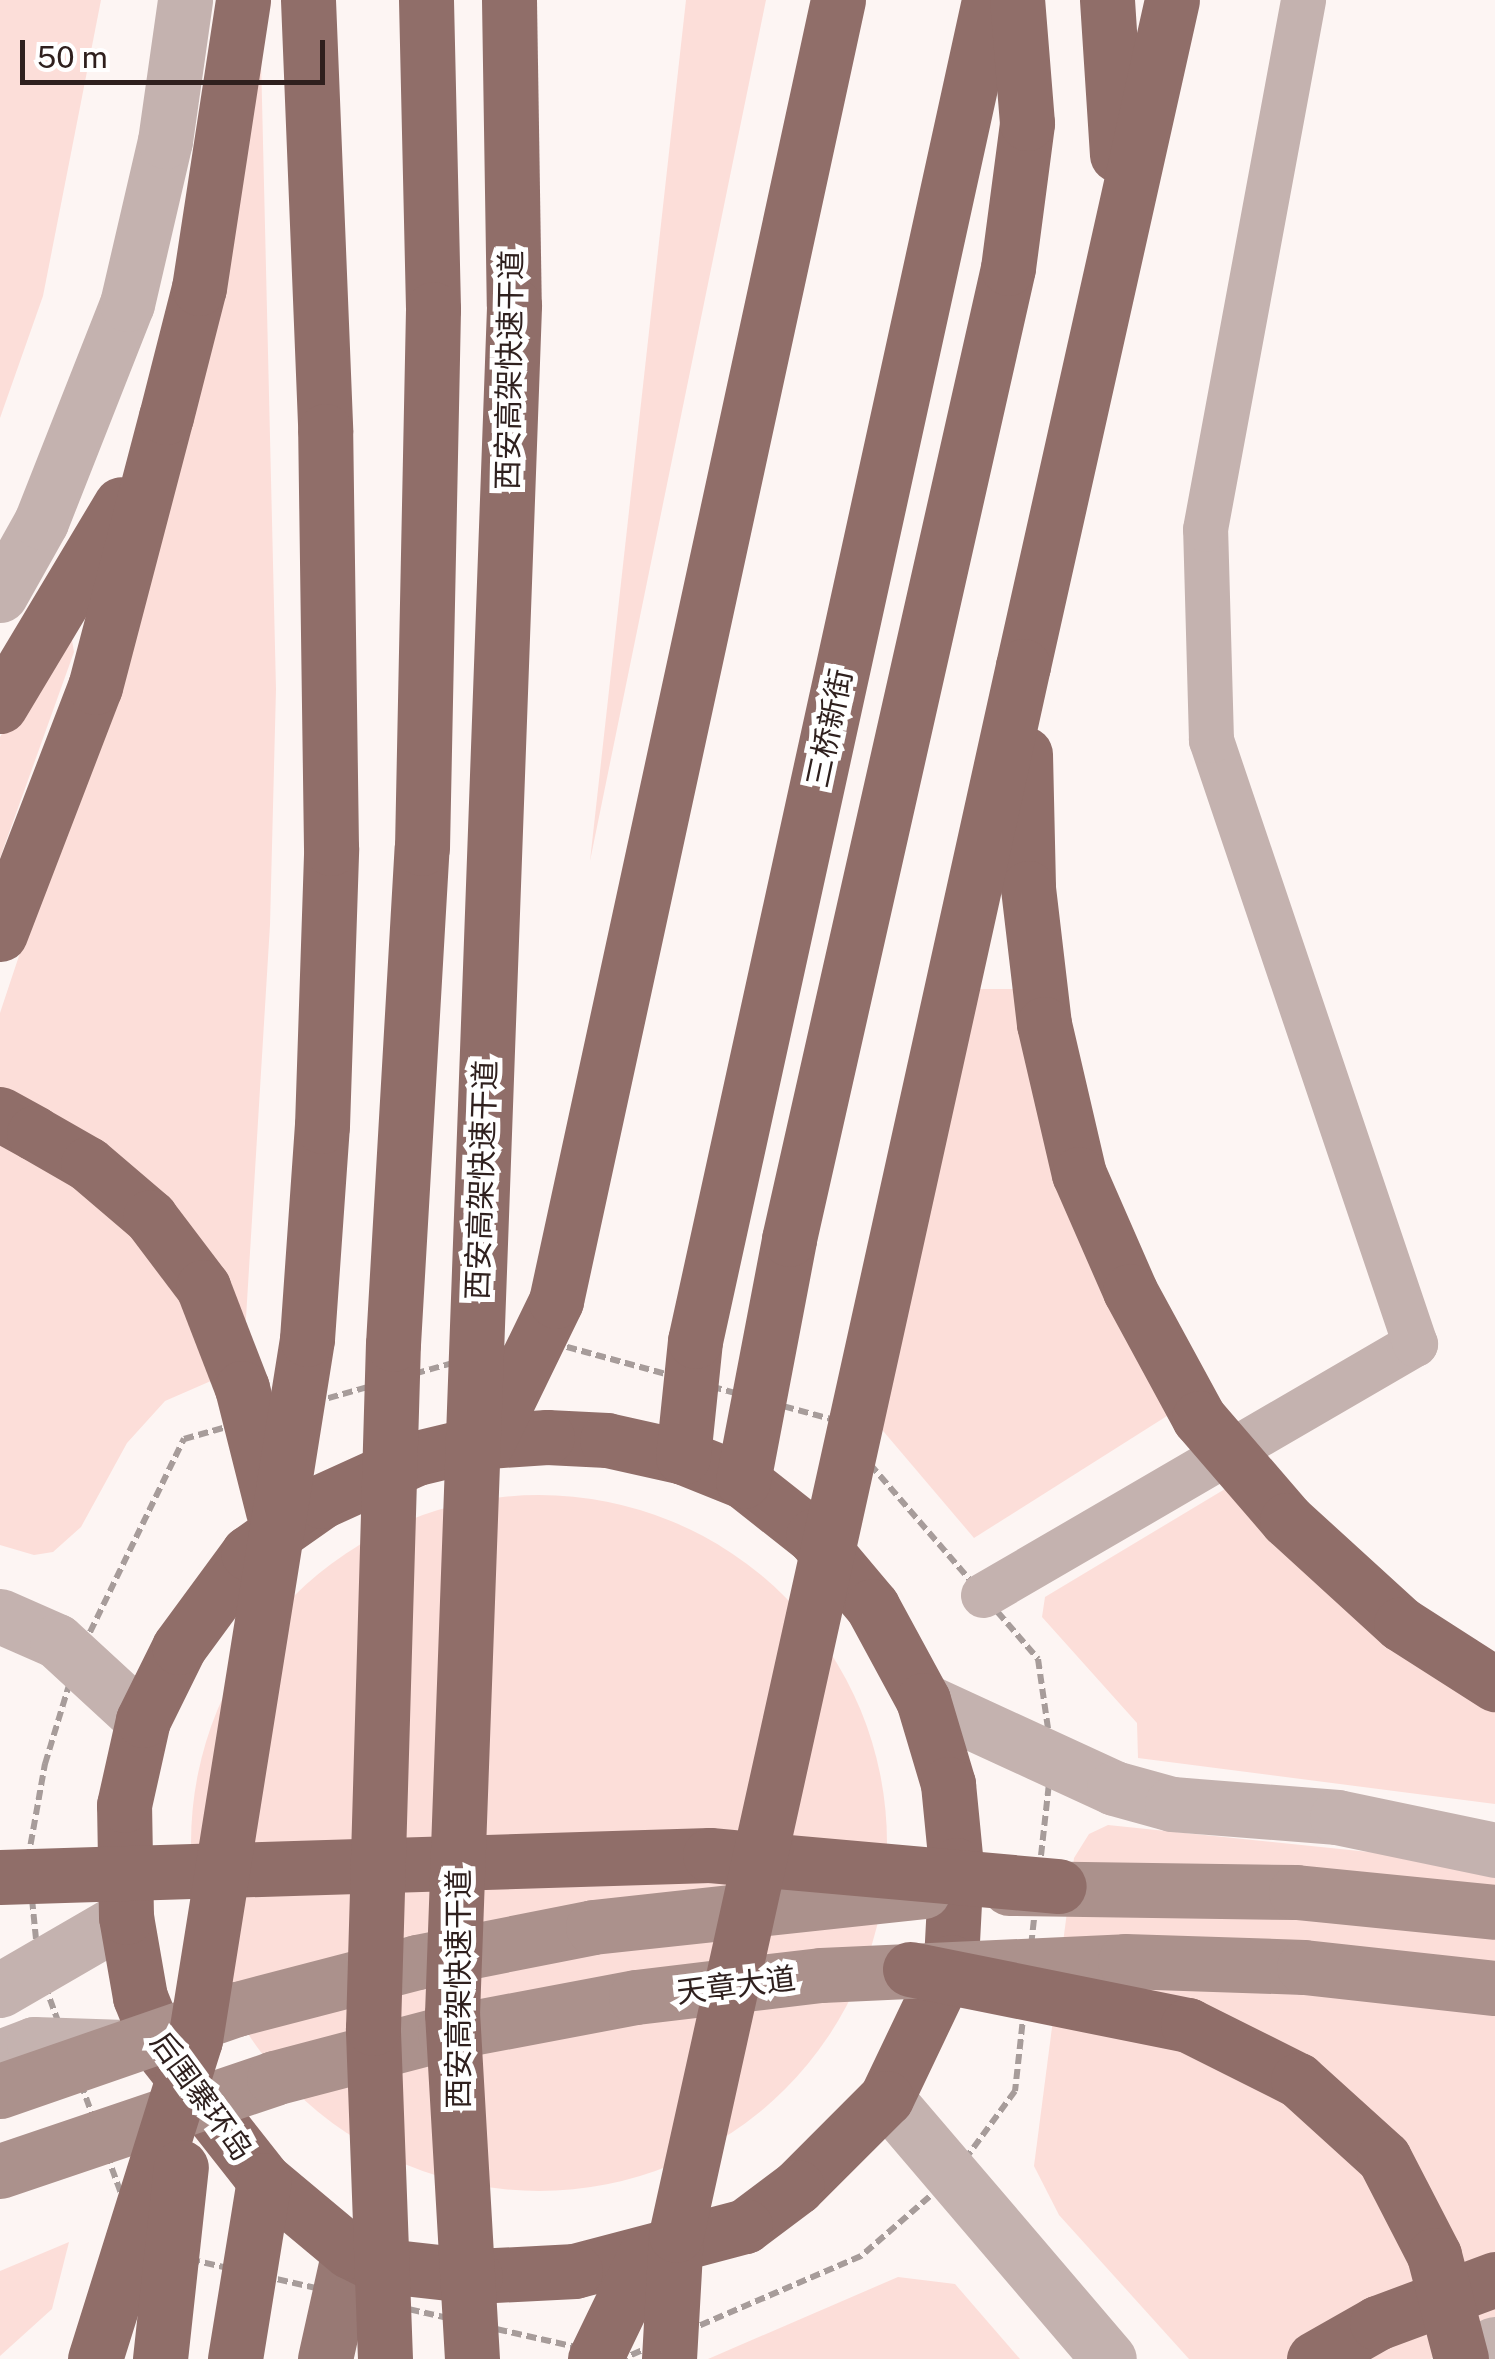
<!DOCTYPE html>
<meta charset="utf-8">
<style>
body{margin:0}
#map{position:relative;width:1495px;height:2359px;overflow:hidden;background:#fdf5f3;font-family:"Public Sans","Noto Sans SC",sans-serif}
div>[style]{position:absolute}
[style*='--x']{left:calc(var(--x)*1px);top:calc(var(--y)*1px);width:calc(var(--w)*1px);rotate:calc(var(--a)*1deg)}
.green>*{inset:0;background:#fcded9}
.round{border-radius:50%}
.path>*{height:6px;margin-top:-3px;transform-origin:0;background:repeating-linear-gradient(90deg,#a79c9a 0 10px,transparent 0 15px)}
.minor>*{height:45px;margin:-22.5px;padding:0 22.5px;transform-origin:22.5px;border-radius:22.5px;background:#c4b2af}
.tertiary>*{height:55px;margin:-27.5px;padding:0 27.5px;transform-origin:27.5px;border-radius:27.5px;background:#c4b2af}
.primary>*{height:55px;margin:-27.5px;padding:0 27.5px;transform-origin:27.5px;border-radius:27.5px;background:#987974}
.trunk>*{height:55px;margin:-27.5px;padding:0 27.5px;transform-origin:27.5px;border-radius:27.5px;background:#906e69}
.secondary-bridge>*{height:55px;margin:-27.5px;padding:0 27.5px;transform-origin:27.5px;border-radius:27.5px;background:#ab918c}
.trunk-bridge>*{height:55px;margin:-27.5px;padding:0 27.5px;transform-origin:27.5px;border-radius:27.5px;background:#906e69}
span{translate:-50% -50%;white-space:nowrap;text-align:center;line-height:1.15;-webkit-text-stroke:10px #fff;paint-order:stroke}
.street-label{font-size:30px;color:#2f201e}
.scale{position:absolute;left:20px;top:40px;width:305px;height:45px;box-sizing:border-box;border:5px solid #2f201e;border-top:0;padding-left:12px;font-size:30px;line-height:35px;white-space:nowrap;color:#2f201e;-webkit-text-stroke:8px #fff;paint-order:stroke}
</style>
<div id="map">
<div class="green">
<div style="clip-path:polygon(0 0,101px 0,43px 296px,0 418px)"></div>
<div style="clip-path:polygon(686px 0,766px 0,590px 861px)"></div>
<div style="clip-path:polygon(260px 16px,276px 689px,270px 925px,243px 1367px,165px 1401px,127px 1443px,81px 1527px,53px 1552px,34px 1555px,0 1545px,0 1013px,103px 703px)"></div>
<div style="clip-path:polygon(71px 634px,74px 652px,0 858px,0 737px,59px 638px)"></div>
<div style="clip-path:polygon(964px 989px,1025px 989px,1178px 1409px,974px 1538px,867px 1412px)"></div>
<div style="clip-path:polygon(1235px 1483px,1495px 1703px,1495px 1804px,1138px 1758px,1137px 1723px,1042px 1617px,1045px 1597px)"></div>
<div class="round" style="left:191px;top:1495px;width:696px;height:696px"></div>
<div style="clip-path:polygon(1108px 1825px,1495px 1865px,1495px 2335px,1430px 2359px,1189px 2359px,1059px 2215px,1034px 2166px,1074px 1858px,1089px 1834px)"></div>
<div style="clip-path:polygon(69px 2242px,52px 2309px,0 2356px,0 2271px)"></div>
<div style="clip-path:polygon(898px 2277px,955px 2284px,1020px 2359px,708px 2359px)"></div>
</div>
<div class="path">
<div style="--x:538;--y:1339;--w:304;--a:15.3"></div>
<div style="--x:831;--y:1419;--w:317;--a:49.2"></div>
<div style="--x:1038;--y:1659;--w:98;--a:81.8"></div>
<div style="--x:1052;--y:1756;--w:337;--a:96.3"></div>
<div style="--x:1015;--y:2091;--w:107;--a:126.2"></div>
<div style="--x:952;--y:2177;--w:121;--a:139"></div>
<div style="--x:861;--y:2256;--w:258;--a:156.7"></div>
<div style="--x:624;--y:2358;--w:495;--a:-167.2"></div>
<div style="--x:141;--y:2248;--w:297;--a:-110.1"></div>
<div style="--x:39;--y:1969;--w:111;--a:-95.7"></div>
<div style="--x:28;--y:1859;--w:97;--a:-79.9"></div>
<div style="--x:45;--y:1764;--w:110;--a:-73.1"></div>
<div style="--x:77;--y:1659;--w:245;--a:-64.1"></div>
<div style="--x:184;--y:1439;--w:368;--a:-15.8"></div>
</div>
<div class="minor">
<div style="--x:983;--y:1595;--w:500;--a:-30.2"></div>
<div style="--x:1415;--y:1344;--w:638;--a:-108.66"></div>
<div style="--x:1211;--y:740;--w:211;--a:-91.6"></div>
<div style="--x:1205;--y:529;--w:538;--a:-79.5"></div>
</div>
<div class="tertiary">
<div style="--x:0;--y:595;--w:84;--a:-60.7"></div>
<div style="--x:41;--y:522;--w:234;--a:-68.5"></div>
<div style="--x:127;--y:304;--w:167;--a:-76.9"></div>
<div style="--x:165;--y:141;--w:142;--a:-81.9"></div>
<div style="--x:0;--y:1616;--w:62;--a:23.7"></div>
<div style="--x:57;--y:1641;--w:117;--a:42.6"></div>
<div style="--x:923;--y:1700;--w:210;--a:24.7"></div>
<div style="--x:1114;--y:1788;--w:60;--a:15.4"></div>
<div style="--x:1172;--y:1804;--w:166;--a:4.5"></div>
<div style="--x:1337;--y:1817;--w:161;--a:11.8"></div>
<div style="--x:0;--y:1990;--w:146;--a:-30.1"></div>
<div style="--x:0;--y:2057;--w:36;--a:-21"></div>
<div style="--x:34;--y:2044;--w:91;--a:1.9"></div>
<div style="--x:886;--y:2098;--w:343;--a:49.5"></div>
<div style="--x:1461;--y:2359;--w:37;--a:-24"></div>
</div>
<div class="primary">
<div style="--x:325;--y:2359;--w:111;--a:-77.5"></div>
</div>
<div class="trunk">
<div style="--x:308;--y:0;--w:431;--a:87.7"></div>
<div style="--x:426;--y:0;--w:309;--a:88.7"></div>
<div style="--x:509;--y:0;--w:305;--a:89.1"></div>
<div style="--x:1107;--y:0;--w:155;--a:86.3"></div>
<div style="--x:1023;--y:666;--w:682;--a:-77.39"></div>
<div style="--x:0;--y:706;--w:235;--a:-59.1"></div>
<div style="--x:0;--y:934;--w:265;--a:-69"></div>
<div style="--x:95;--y:687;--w:279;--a:-75.3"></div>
<div style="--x:166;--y:417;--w:133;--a:-75.7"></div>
<div style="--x:199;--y:288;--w:291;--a:-81.3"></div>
<div style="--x:0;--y:1114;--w:39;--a:29"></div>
<div style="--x:547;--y:1437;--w:60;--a:2.9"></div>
<div style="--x:607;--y:1440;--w:78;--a:12.6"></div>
<div style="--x:683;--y:1457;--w:65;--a:21.8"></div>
<div style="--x:743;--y:1481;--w:89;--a:38.2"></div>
<div style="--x:813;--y:1536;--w:92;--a:49.9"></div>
<div style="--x:872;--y:1606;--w:107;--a:61.5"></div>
<div style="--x:923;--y:1700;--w:88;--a:73.4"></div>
<div style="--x:948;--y:1784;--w:81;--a:84.4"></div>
<div style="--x:956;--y:1865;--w:97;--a:93"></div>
<div style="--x:951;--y:1962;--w:151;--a:115.5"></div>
<div style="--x:886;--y:2098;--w:126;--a:135"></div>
<div style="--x:797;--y:2187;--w:65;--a:143.1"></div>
<div style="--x:745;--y:2226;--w:176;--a:165.2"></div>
<div style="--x:575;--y:2271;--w:100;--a:177.1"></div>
<div style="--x:475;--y:2276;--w:99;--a:-173.6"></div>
<div style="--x:377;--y:2265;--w:31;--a:-153"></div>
<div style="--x:349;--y:2251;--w:111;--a:-140.1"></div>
<div style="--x:264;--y:2180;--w:167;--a:-128.2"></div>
<div style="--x:161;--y:2049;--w:56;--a:-112"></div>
<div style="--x:140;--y:1997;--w:81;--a:-99.9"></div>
<div style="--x:126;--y:1917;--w:112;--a:-91"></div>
<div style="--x:124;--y:1805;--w:87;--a:-77.4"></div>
<div style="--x:143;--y:1720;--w:81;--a:-63.7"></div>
<div style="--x:179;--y:1647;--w:117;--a:-53.7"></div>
<div style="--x:248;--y:1553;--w:90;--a:-35.1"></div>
<div style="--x:322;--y:1501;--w:104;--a:-24.4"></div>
<div style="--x:417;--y:1458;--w:73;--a:-13.5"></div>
<div style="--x:488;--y:1441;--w:59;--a:-3.9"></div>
<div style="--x:488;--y:1441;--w:156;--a:-64.1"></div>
<div style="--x:556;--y:1301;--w:1331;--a:-77.77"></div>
<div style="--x:683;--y:1457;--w:117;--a:-84.1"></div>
<div style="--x:695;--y:1341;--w:1373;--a:-77.63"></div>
<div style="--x:743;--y:1481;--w:246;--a:-79.2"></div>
<div style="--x:789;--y:1239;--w:995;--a:-77.29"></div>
<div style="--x:1008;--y:268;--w:146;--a:-82.5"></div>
<div style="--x:1027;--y:123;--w:123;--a:-94.6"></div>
<div style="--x:235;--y:2359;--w:181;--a:-80.8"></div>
<div style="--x:595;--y:2359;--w:115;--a:-64.3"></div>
<div style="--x:1314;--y:2359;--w:73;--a:-29.7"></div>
<div style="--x:1377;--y:2323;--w:126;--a:-20.4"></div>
</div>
<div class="secondary-bridge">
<div style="--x:1009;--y:1888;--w:287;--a:0.8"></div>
<div style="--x:1296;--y:1892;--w:200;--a:5.7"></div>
<div style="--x:0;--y:2091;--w:251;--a:-19.1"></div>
<div style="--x:237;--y:2009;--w:186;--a:-14.6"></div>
<div style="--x:417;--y:1962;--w:179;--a:-11.2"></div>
<div style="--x:593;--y:1927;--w:332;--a:-6.2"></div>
<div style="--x:0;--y:2171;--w:289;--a:-18.7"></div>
<div style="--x:274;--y:2078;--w:177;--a:-14.7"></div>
<div style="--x:445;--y:2033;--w:194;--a:-10.7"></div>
<div style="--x:636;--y:1997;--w:186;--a:-6.8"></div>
<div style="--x:821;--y:1975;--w:304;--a:-2.6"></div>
<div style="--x:1125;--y:1961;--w:179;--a:1.9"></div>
<div style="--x:1304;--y:1967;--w:192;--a:6.3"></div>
</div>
<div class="trunk-bridge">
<div style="--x:1025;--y:754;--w:134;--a:88.7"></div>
<div style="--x:1028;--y:888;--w:137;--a:83.3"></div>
<div style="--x:1044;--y:1024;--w:154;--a:76.9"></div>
<div style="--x:1079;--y:1174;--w:128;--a:66.4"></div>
<div style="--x:1130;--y:1291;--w:145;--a:61.5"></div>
<div style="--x:1199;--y:1418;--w:135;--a:49.2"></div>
<div style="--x:1287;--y:1520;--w:154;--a:42.4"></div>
<div style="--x:1401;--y:1624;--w:112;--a:32.6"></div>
<div style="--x:34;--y:1133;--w:62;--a:29.9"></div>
<div style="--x:88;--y:1164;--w:82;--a:40.5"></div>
<div style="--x:150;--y:1217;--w:88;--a:52.9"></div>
<div style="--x:203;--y:1287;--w:108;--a:68.9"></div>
<div style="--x:242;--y:1388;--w:127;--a:75.9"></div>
<div style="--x:0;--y:1877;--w:710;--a:-1.77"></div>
<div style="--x:710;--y:1855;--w:350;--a:5.1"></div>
<div style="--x:910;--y:1969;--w:284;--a:11.4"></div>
<div style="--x:1188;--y:2025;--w:123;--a:26.6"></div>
<div style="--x:1298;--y:2080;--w:116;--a:42.2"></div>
<div style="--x:1384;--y:2158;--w:109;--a:62.7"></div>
<div style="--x:1434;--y:2255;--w:107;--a:75.4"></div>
<div style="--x:95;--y:2359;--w:334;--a:-72.6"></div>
<div style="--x:195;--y:2040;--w:710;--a:-80.92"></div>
<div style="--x:307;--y:1339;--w:214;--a:-86"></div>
<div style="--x:322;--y:1126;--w:278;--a:-88.1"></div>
<div style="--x:331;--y:848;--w:417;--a:-90.8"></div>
<div style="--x:160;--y:2359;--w:193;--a:-83.8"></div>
<div style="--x:385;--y:2359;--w:331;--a:-92.1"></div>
<div style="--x:373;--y:2028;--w:684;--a:-88.33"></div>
<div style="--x:393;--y:1344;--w:497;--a:-86.7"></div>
<div style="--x:422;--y:848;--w:539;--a:-88.83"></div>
<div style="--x:472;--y:2359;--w:346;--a:-93.3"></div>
<div style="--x:452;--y:2014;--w:1710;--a:-87.92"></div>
<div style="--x:669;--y:2359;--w:124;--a:-86.8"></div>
<div style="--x:676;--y:2235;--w:1607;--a:-77.53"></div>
</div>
<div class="street-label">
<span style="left:509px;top:370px;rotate:-89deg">西安高架快速干道</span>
<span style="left:829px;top:728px;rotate:-78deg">三桥新街</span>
<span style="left:481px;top:1180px;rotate:-88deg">西安高架快速干道</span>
<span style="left:736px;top:1985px;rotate:-7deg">天章大道</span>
<span style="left:458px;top:1989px;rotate:-90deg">西安高架快速干道</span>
<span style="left:202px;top:2096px;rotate:54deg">后围寨环岛</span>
</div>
<div class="scale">50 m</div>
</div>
